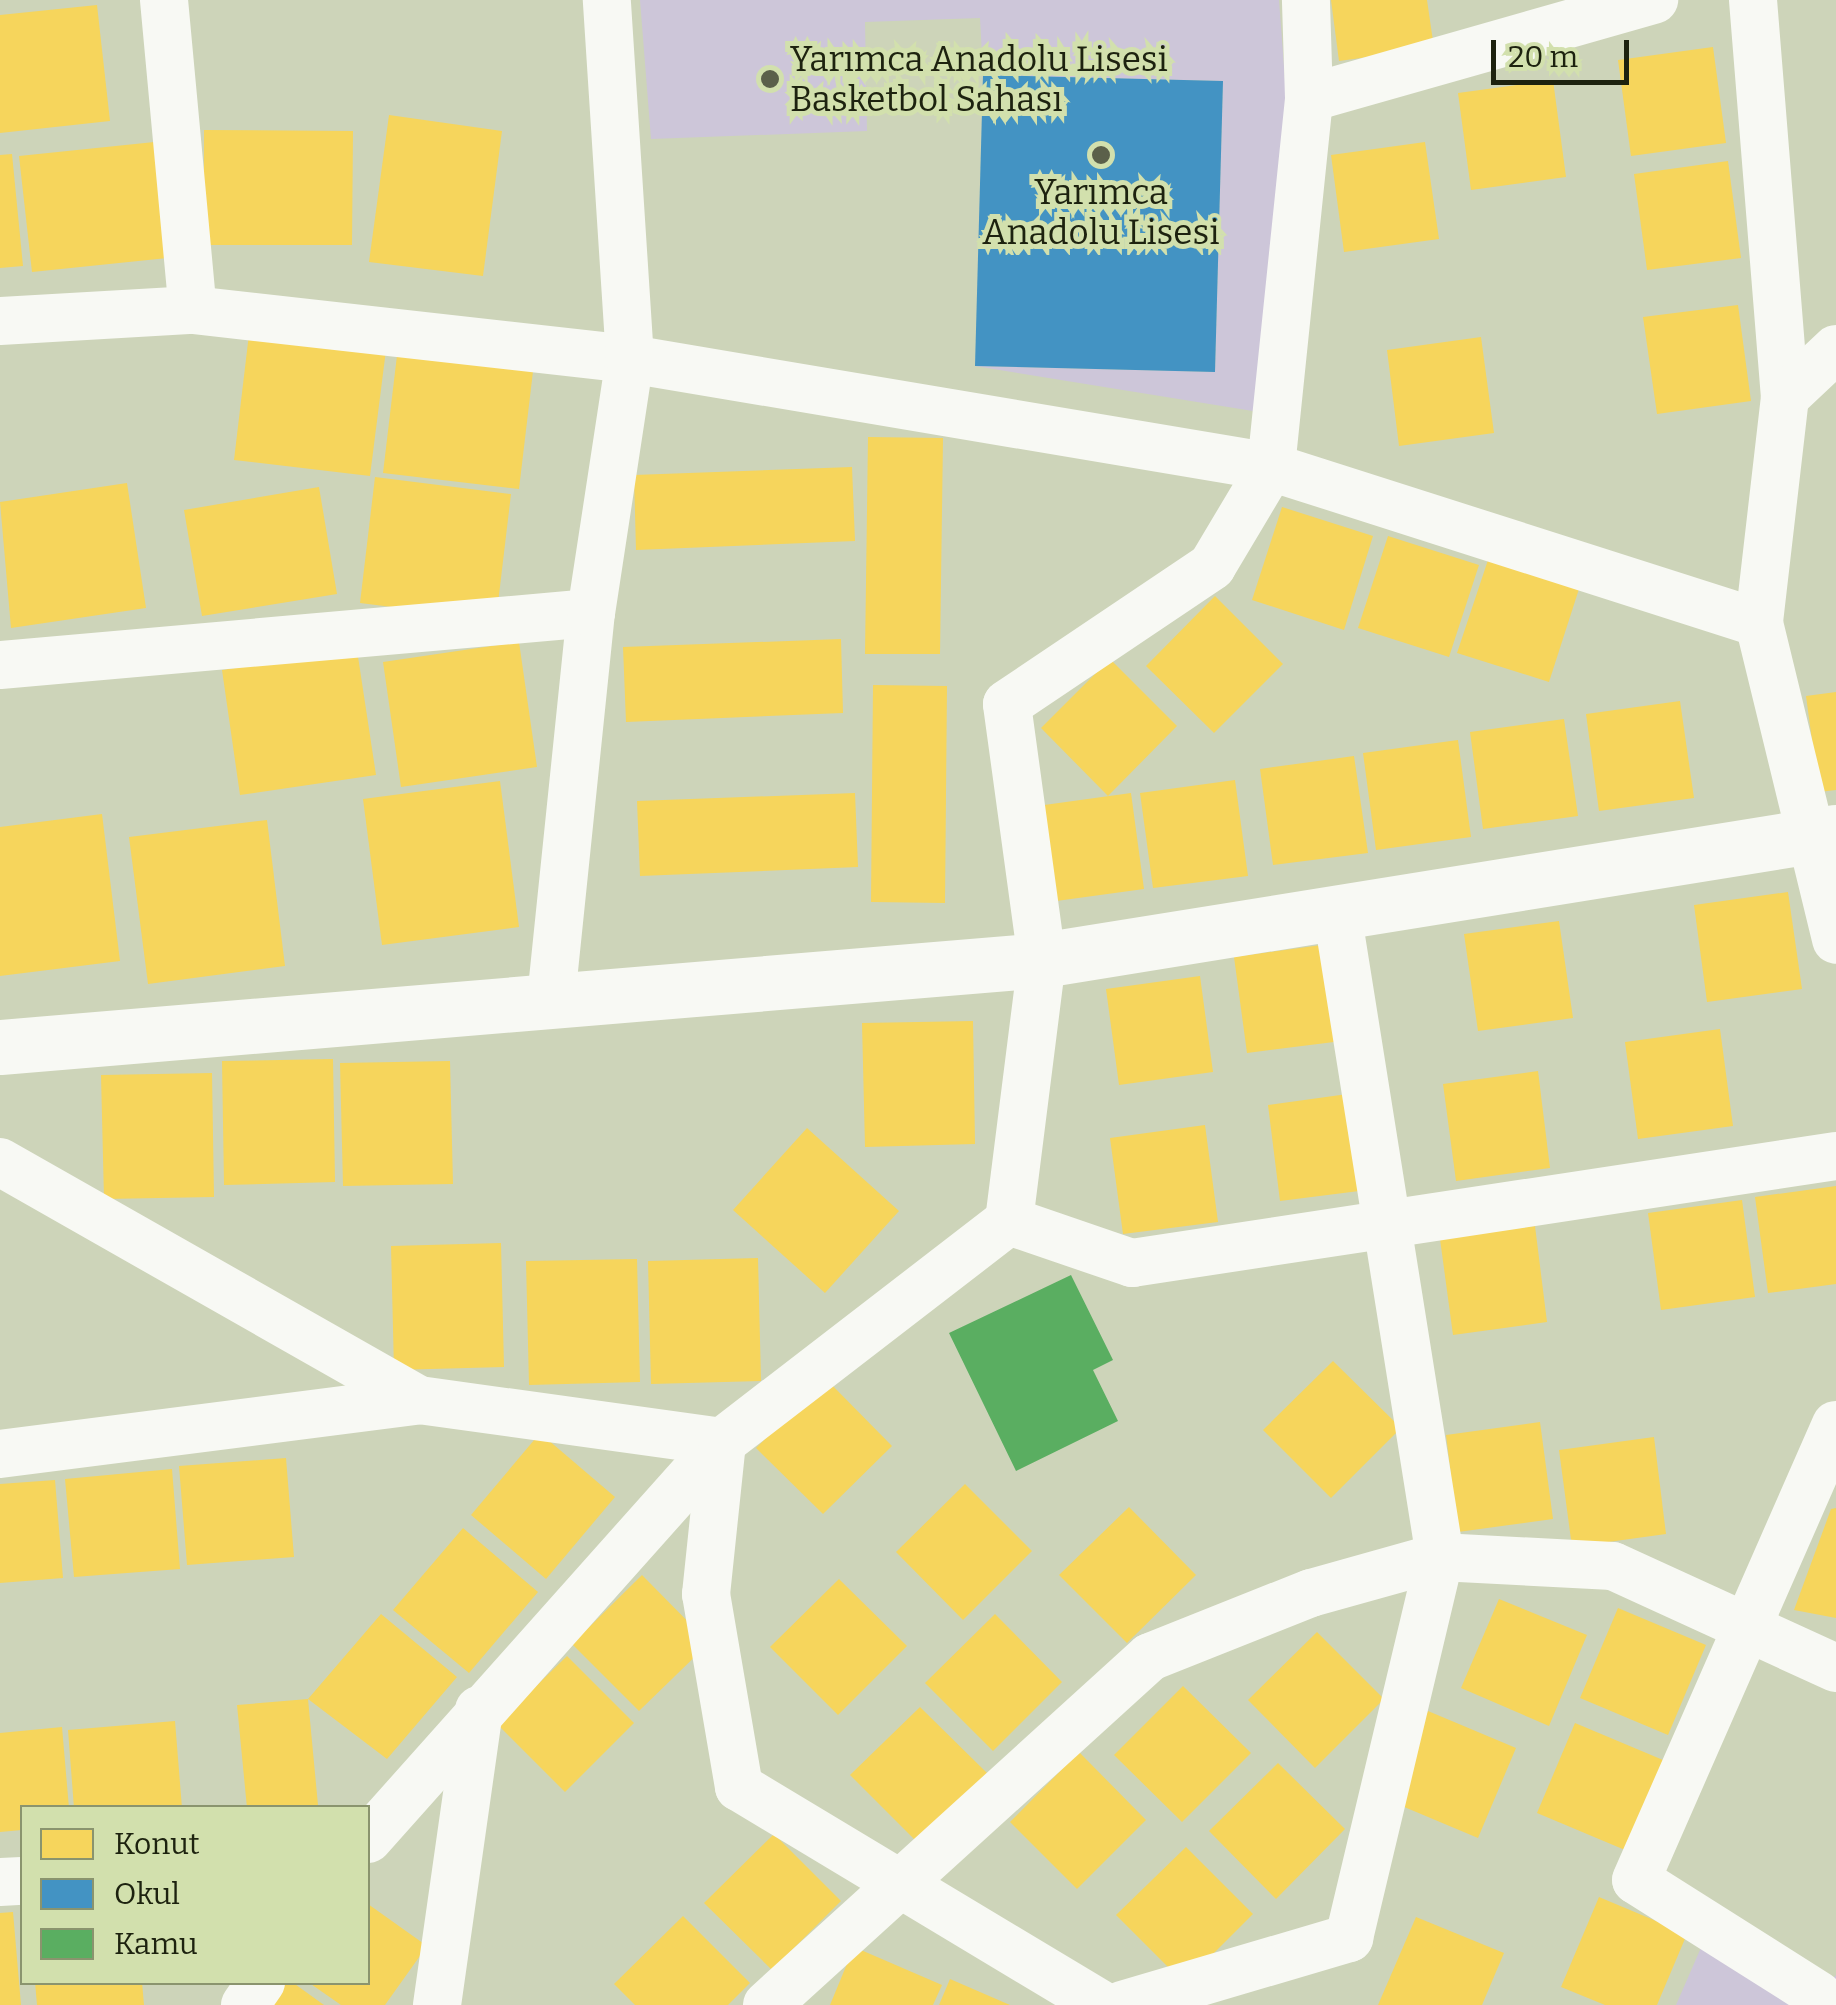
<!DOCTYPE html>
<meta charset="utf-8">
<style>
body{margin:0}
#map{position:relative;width:1836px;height:2005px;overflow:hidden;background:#cdd4b9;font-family:Bitter,serif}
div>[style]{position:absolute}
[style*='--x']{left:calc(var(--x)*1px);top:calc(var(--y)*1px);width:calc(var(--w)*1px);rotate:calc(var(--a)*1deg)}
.green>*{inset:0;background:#cdc6d9}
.homes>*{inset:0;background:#f6d55c}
.schools>*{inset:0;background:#4393c3}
.public>*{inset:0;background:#5aae61}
.street>*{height:48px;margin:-24px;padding:0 24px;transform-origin:24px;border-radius:24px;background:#f8f9f4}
.secondary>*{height:55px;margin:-27.5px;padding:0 27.5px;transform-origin:27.5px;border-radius:27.5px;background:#f8f9f4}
.dots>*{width:28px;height:28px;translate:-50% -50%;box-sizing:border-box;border:5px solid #d2e0ad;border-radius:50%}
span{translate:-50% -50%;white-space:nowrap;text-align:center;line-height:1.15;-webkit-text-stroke:10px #d2e0ad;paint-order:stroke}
.poi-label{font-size:35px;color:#1d220f}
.left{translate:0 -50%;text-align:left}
.legend{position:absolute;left:20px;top:1805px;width:350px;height:180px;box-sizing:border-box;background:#d2e0ad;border:2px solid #8a946e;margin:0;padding:12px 18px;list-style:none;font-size:30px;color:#1d220f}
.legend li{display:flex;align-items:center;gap:20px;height:50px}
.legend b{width:50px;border:2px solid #8a946e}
.scale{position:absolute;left:1491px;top:40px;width:138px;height:45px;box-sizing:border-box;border:5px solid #1d220f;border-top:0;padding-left:12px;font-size:30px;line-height:35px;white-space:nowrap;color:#1d220f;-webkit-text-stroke:8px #d2e0ad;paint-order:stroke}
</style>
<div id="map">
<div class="green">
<div style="clip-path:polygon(640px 0,1279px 0,1288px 120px,1259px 412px,975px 366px,1215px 372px,1223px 81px,983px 75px,980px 18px,865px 22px,867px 131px,651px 139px)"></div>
<div style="clip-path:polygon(1710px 1927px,1818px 1995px,1836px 1975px,1836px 2005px,1676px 2005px)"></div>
</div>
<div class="homes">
<div style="clip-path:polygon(1331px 0,1427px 0,1434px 48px,1339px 61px)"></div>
<div style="clip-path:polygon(97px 5px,110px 121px,0 133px,0 15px)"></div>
<div style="clip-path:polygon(1713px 47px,1726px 143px,1631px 156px,1618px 60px)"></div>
<div style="clip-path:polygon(1553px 80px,1566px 177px,1471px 190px,1458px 93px)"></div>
<div style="clip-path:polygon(389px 115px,502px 131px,483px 276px,369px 262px)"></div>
<div style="clip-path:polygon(204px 130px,353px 131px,352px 245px,204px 245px)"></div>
<div style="clip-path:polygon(164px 141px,177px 257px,32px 272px,19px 156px)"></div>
<div style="clip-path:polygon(1425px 142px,1439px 239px,1344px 252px,1331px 155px)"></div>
<div style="clip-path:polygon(12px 154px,23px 266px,0 268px,0 155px)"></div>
<div style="clip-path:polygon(1728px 161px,1741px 258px,1647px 270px,1634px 174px)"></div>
<div style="clip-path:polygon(1738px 305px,1751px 401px,1657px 414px,1643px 317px)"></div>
<div style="clip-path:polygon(249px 334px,386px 350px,370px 476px,234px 460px)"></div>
<div style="clip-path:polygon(1481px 337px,1494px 433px,1399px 446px,1387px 350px)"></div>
<div style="clip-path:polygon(398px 347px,534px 363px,519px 489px,383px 473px)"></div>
<div style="clip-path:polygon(868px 437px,943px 438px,940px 654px,865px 654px)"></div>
<div style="clip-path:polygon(852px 467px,855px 541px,636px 550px,634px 475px)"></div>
<div style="clip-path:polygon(375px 477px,511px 494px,496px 620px,360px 603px)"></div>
<div style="clip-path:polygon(127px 483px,146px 608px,11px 628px,0 502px)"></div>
<div style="clip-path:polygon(319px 487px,337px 594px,202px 616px,184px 510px)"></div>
<div style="clip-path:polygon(1282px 507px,1373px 536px,1344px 630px,1252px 600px)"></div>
<div style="clip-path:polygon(1388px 536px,1479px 565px,1449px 657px,1358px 628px)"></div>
<div style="clip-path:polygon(1488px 560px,1579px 589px,1549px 682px,1457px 653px)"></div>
<div style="clip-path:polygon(1215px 596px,1283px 664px,1214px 733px,1146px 666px)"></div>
<div style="clip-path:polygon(841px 639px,843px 713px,626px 722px,623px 647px)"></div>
<div style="clip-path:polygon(519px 642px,537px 767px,401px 787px,383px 662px)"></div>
<div style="clip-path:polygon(357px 650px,376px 775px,240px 795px,222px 670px)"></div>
<div style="clip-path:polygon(1110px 659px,1177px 726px,1108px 796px,1041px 728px)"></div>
<div style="clip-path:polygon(873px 685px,947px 686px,945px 903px,871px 902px)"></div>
<div style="clip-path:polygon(1836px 692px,1836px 790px,1819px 792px,1806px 696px)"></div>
<div style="clip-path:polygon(1680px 701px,1694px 798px,1599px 811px,1586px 714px)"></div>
<div style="clip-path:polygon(1564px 719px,1578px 816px,1483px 829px,1470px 732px)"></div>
<div style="clip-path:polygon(1458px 740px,1471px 837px,1376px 850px,1363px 753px)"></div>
<div style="clip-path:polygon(1354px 756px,1368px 853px,1273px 865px,1260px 769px)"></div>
<div style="clip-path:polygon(1235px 780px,1248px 876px,1153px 888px,1140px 793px)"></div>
<div style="clip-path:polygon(500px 781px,519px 927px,382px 945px,363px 799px)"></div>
<div style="clip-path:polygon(855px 793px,858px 867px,640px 876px,637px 801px)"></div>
<div style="clip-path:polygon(1131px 793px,1144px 889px,1049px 902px,1037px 806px)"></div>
<div style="clip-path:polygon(102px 814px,120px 961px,0 976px,0 827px)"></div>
<div style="clip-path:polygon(267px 820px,285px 966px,148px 984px,129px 837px)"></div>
<div style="clip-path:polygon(1788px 892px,1802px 989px,1707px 1002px,1694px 905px)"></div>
<div style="clip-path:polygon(1559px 921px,1573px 1018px,1478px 1031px,1464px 934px)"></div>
<div style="clip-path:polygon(1329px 944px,1342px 1041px,1247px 1053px,1234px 957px)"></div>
<div style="clip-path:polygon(1200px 976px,1213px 1072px,1119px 1085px,1106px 989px)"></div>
<div style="clip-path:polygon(973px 1021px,975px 1144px,865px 1147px,862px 1023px)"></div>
<div style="clip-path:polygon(1720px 1029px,1733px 1126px,1638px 1139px,1625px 1042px)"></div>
<div style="clip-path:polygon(333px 1059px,335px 1182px,224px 1185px,222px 1061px)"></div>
<div style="clip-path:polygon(450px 1061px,453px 1184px,343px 1186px,340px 1063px)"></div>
<div style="clip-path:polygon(1538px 1071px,1550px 1168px,1456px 1181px,1443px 1084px)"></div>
<div style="clip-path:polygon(212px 1073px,214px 1197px,104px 1199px,101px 1075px)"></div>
<div style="clip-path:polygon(1362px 1092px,1375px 1189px,1280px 1201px,1268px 1105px)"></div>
<div style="clip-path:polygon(1205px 1125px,1218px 1222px,1123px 1234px,1110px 1138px)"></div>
<div style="clip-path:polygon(807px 1128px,899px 1211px,825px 1293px,733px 1210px)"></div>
<div style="clip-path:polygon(1836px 1186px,1836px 1284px,1768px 1293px,1755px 1197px)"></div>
<div style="clip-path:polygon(1742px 1200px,1755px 1297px,1661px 1310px,1648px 1213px)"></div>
<div style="clip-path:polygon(1535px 1226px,1547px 1322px,1453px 1335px,1440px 1239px)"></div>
<div style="clip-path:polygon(501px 1243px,504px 1367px,394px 1370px,391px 1246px)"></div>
<div style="clip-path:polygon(758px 1258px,761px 1381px,651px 1384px,648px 1261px)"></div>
<div style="clip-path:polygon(637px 1259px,640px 1382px,529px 1385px,526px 1261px)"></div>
<div style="clip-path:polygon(1333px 1361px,1401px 1428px,1331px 1498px,1263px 1430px)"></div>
<div style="clip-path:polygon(825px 1378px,892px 1446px,823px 1514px,756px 1448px)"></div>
<div style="clip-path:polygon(1540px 1422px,1553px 1519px,1458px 1532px,1446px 1435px)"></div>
<div style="clip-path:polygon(540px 1433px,615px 1497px,546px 1579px,471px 1515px)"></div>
<div style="clip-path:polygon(1654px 1437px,1666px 1534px,1572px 1547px,1559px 1450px)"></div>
<div style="clip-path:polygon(286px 1458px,294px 1557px,187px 1565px,179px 1466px)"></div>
<div style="clip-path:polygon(172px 1469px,180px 1569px,74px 1577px,65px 1479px)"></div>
<div style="clip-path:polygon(55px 1480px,63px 1578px,0 1583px,0 1484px)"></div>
<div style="clip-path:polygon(965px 1484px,1032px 1551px,963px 1620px,896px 1552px)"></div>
<div style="clip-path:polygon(1129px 1507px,1196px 1575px,1127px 1643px,1059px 1575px)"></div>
<div style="clip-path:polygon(1836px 1508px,1836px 1618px,1794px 1610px,1831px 1509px)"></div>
<div style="clip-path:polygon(463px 1528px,538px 1592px,469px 1673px,393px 1610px)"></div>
<div style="clip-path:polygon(642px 1575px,709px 1643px,639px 1711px,572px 1644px)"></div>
<div style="clip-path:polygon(839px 1579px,907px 1646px,838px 1715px,770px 1647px)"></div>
<div style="clip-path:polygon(1499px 1599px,1587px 1635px,1549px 1726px,1461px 1688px)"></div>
<div style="clip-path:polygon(1618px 1608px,1706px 1645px,1668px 1735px,1580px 1698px)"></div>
<div style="clip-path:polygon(381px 1614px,457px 1677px,387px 1759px,308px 1699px,318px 1805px,247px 1808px,237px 1705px,308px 1699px)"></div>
<div style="clip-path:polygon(995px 1614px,1062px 1682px,993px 1751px,925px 1683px)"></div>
<div style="clip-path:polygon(1317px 1632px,1384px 1699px,1315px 1768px,1248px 1700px)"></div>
<div style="clip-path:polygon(567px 1656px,634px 1723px,565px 1792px,497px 1724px)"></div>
<div style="clip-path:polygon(1183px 1686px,1251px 1753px,1182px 1822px,1114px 1755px)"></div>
<div style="clip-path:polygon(920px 1707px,987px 1773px,918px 1843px,850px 1775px)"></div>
<div style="clip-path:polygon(1428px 1711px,1516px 1748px,1478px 1838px,1390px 1801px)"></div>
<div style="clip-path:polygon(175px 1721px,182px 1808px,74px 1808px,68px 1730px)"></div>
<div style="clip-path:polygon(1575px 1723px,1663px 1760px,1625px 1850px,1537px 1813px)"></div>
<div style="clip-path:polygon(62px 1727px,69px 1808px,22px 1808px,22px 1830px,0 1832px,0 1733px)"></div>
<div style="clip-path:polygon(1079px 1752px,1146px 1820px,1077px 1889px,1010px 1822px)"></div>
<div style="clip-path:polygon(1278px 1763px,1345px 1829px,1276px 1899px,1209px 1831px)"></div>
<div style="clip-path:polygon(774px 1834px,841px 1901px,772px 1970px,704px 1903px)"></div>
<div style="clip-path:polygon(1186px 1847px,1253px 1914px,1184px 1983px,1116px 1915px)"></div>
<div style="clip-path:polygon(1599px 1897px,1687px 1934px,1657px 2005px,1605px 2005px,1561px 1987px)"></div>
<div style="clip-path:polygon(368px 1904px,427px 1946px,385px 2005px,341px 2005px,308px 1982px,368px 1982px)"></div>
<div style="clip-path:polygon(13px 1912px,21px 2005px,0 2005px,0 1913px)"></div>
<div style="clip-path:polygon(683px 1916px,750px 1983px,728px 2005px,635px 2005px,614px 1984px)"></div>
<div style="clip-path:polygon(1416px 1917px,1504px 1953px,1482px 2005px,1378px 2005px)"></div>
<div style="clip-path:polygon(854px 1947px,942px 1985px,933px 2005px,830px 2005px)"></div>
<div style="clip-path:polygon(950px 1979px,1010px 2005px,939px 2005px)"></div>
<div style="clip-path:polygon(35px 1982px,142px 1982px,144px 2005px,37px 2005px)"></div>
<div style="clip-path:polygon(278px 1982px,292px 1982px,324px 2005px,262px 2005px)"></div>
</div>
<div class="schools">
<div style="clip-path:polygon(983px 75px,1223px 81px,1215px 372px,975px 366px)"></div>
</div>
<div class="public">
<div style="clip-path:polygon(1071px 1275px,1113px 1360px,1093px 1370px,1118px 1421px,1016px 1471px,949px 1333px)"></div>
</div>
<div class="street">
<div style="--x:164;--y:0;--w:311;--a:84.7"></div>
<div style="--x:1753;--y:0;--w:398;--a:85.4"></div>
<div style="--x:1785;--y:397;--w:227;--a:96.6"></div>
<div style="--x:1759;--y:623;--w:326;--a:76.3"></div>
<div style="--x:1309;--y:98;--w:359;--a:-15.9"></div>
<div style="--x:0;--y:321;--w:193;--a:-3.3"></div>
<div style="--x:193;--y:310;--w:440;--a:6.4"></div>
<div style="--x:630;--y:359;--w:650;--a:9.56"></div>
<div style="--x:1271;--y:467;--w:512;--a:17.73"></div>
<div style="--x:1785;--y:397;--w:70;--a:-43.3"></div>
<div style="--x:0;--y:665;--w:593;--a:-5.03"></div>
<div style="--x:551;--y:999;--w:388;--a:-84.1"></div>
<div style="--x:591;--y:613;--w:257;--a:-81.3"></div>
<div style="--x:630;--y:359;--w:360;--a:-93.7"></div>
<div style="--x:0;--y:1162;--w:482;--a:29.6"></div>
<div style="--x:1009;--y:1221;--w:130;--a:18.9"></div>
<div style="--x:1132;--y:1263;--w:712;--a:-8.64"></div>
<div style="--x:0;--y:1454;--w:422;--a:-7.3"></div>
<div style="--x:419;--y:1400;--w:306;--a:7.9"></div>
<div style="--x:722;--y:1442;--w:153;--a:96"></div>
<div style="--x:706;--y:1594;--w:196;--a:80.3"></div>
<div style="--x:739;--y:1787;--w:423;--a:31"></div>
<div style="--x:368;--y:1839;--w:532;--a:-48.28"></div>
<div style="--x:722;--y:1442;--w:362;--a:-37.6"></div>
<div style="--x:1009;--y:1221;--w:263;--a:-82.8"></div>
<div style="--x:1042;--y:960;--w:258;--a:-97.8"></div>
<div style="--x:1007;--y:704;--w:247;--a:-33.9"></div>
<div style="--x:1212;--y:566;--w:115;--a:-59.2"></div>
<div style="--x:1271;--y:467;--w:371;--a:-84.1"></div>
<div style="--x:1309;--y:98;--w:98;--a:-91.8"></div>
<div style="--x:0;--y:1882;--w:22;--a:-3"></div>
<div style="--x:1818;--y:1995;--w:215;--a:-147.7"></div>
<div style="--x:1636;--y:1880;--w:497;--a:-66.3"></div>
<div style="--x:245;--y:2005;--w:28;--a:-55"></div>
<div style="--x:437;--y:2005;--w:298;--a:-81.9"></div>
<div style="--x:767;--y:2005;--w:517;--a:-42.26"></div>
<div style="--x:1150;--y:1657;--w:173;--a:-21.7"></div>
<div style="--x:1311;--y:1593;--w:134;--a:-15.6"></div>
<div style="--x:1440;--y:1557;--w:173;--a:3"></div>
<div style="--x:1613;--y:1566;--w:245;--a:24.6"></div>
<div style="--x:1122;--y:2005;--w:237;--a:-16.4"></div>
<div style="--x:1349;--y:1938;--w:392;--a:-76.6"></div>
<div style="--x:1440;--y:1557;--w:653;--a:-99.07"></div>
</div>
<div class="secondary">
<div style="--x:0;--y:1047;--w:1046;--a:-4.77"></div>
<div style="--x:1042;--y:960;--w:804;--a:-9.16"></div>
</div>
<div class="dots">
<div style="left:770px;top:79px;background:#5b604a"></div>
<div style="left:1101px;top:155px;background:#5b604a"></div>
</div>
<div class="poi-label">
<span class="left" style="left:790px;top:79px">Yarımca Anadolu Lisesi<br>Basketbol Sahası</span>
<span style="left:1101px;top:212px">Yarımca<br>Anadolu Lisesi</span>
</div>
<ul class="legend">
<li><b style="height:28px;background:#f6d55c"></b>Konut</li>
<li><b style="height:28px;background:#4393c3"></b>Okul</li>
<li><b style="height:28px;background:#5aae61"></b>Kamu</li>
</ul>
<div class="scale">20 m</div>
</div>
